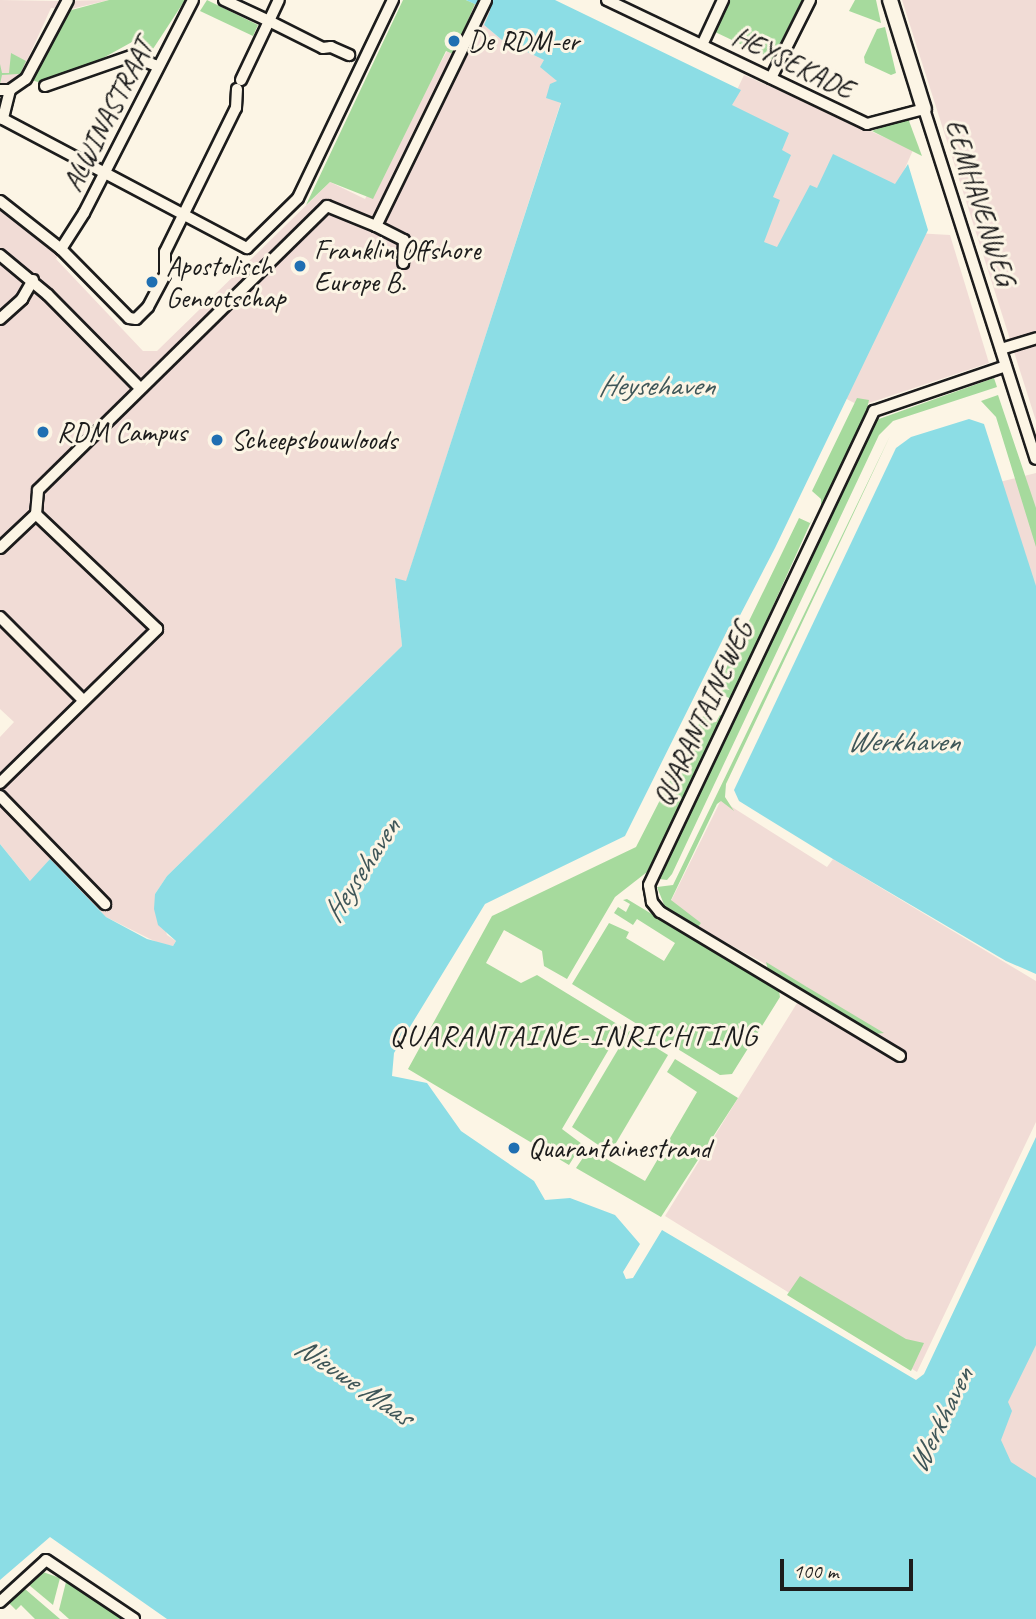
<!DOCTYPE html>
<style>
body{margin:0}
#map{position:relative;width:1036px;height:1619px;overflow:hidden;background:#fcf5e5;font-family:Caveat,sans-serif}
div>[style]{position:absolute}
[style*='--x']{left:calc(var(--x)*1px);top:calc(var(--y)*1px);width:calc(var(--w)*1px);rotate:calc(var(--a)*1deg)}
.built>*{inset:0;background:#f1dcd6}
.green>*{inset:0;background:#a6da9d}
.water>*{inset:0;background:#8cdde5}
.roads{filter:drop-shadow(2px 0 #1c1c1c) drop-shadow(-2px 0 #1c1c1c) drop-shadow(0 2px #1c1c1c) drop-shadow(0 -2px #1c1c1c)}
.street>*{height:10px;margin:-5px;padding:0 5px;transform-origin:5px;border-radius:5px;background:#fcf5e5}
.secondary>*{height:14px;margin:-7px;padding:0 7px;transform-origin:7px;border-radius:7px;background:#fcf5e5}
.dots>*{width:19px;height:19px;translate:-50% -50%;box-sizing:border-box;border:4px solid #fcf5e5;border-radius:50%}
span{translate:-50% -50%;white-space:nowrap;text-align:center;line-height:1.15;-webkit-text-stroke:6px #fcf5e5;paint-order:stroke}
.poi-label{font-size:28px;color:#1c1c1c}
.left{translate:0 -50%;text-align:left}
.street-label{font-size:28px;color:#1c1c1c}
.water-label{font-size:30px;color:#3e5658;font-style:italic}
.neighbourhood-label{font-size:30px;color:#1c1c1c;letter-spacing:2px}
.scale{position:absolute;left:780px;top:1559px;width:133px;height:32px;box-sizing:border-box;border:4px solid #1c1c1c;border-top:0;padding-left:9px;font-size:21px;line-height:24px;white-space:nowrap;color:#1c1c1c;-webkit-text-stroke:5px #fcf5e5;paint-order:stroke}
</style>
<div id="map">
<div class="built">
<div style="clip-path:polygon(0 0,56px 1px,109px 0,71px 9px,51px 8px,17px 82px,0 84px)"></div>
<div style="clip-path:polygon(902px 0,1036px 0,1036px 421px)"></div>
<div style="clip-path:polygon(469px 1px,490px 11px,484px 25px,502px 40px,544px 60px,557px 81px,561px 102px,406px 582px,395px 579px,402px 646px,167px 876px,155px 894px,167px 935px,176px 941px,173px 946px,158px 943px,106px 917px,50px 859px,31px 882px,0 844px,0 737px,14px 722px,0 709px,0 204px,60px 253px,56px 259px,143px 351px,157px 351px,330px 182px,365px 199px,447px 51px,453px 53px)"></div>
<div style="clip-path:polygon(744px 75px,913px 150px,896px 189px,790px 262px,736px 233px,729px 107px)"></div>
<div style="clip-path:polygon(915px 233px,950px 235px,989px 363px,860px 406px,841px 396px)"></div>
<div style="clip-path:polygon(1036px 473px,1036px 664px,983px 486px)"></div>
<div style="clip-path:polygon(721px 800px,827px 867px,833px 859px,1036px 981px,1036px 1122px,917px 1372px,665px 1216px,807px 987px,698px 927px,701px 923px,670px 903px)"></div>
<div style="clip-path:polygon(1036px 1275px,1036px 1518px,943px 1455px)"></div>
</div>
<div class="green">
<div style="clip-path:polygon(109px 0,185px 0,151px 52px,132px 42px,94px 63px,38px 82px,31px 80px,34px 73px,2px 75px,0 84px,0 64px,2px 73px,9px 73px,11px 53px,26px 61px,21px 72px,38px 68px,68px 11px)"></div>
<div style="clip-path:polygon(207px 0,258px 25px,253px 36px,200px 11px)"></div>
<div style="clip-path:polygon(403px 0,466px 0,475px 4px,453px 54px,446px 51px,373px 199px,330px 182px,306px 205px)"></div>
<div style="clip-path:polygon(728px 0,802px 0,772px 59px,713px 31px)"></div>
<div style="clip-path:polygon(855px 0,876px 0,881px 23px,849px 11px)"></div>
<div style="clip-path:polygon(885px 27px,896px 73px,891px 75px,865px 63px,864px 57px,877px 29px)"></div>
<div style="clip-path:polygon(906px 118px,909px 121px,922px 156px,872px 131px)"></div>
<div style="clip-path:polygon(994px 378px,997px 387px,893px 421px,879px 435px,672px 874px,667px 880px,659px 879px,876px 420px)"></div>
<div style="clip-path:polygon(998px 395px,1036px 508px,1036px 547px,996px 417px,981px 401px)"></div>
<div style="clip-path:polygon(857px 398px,869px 400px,866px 414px,821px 509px,821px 499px,812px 491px)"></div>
<div style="clip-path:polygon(891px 434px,726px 784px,725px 797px,734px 811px,721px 801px,717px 804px,671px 900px,701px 923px,698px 927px,665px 907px,657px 887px,673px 885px)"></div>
<div style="clip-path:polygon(814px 515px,731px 699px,715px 691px,799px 518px,810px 523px)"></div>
<div style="clip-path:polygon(720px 715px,723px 716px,647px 872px,615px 897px,567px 979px,544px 966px,542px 951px,504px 930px,486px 963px,521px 983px,537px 975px,622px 1027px,562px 1129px,582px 1144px,569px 1165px,408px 1069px,492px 916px,636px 847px,703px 716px,716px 722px)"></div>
<div style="clip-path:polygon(627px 899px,779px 991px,780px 997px,732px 1074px,720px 1075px,572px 984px,609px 923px,629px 932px,626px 938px,664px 961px,675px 943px,637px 919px,633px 925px,614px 913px,618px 907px,626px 912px,630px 904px,623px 900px)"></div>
<div style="clip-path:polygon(766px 962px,807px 987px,884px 1033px,875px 1034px,768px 970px)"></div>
<div style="clip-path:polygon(629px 1031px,668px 1055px,610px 1153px,572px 1127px)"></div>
<div style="clip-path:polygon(675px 1059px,738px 1098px,661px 1217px,576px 1168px,589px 1149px,645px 1181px,697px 1092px,667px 1072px)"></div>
<div style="clip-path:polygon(800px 1276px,906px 1339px,924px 1343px,911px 1371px,787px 1295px)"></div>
<div style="clip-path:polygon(43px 1572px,60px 1578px,53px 1605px,29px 1585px)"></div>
<div style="clip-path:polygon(66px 1582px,70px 1583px,123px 1619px,69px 1619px,59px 1610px)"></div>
<div style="clip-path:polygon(25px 1589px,60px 1619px,35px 1619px,21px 1605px,16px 1610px,9px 1603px)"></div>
</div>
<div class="water">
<div style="clip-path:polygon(466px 0,555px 0,741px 90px,732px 105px,789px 133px,782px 150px,791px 155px,773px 197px,780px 200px,764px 242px,777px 247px,810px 185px,817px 188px,833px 154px,895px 184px,908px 164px,928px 230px,775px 548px,736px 623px,729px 627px,625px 836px,485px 904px,394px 1053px,392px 1076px,427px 1083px,461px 1131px,534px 1181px,545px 1200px,570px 1198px,615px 1215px,640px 1244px,623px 1272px,626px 1279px,633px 1278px,662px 1230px,916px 1380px,924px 1374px,1036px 1137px,1036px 1345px,1008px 1402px,1012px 1411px,1001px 1440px,1011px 1462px,1036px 1478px,1036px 1619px,167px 1619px,50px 1537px,0 1580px,0 844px,30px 881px,50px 859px,106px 917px,147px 939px,173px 946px,176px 941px,158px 925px,154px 909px,155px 894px,167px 876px,402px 646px,395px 578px,406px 581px,561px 103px,546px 98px,550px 84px,557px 81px,540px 67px,544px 60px,502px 40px,484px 25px,490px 11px)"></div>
<div style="clip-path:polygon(969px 419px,984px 424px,1036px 586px,1036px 974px,1006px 961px,833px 859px,739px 801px,734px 790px,896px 448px,911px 437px)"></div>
</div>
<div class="roads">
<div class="street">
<div style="--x:224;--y:0;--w:50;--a:25"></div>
<div style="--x:269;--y:21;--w:23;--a:-65"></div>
<div style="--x:607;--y:0;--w:288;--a:25.5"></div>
<div style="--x:867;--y:124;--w:59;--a:-14.7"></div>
<div style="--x:924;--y:109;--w:367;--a:72.3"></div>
<div style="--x:702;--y:45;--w:50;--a:-65"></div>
<div style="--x:771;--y:78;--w:87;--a:-63.4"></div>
<div style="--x:241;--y:80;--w:65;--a:-64.6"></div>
<div style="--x:269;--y:21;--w:60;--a:26.6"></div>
<div style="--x:323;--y:48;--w:8;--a:-7"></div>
<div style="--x:331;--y:47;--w:20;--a:24"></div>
<div style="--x:45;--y:86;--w:91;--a:-19.2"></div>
<div style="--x:131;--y:56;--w:28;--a:21"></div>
<div style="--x:0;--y:90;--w:10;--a:0"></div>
<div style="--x:10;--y:90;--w:19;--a:-35"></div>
<div style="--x:26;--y:79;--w:89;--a:-62"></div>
<div style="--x:10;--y:90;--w:30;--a:104"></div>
<div style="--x:3;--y:119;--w:276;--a:27.9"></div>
<div style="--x:247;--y:248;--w:71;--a:-44.4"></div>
<div style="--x:298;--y:198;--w:220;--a:-64.4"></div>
<div style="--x:0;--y:201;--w:78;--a:38.2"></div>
<div style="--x:61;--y:249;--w:97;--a:45.4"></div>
<div style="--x:129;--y:318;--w:7;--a:8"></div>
<div style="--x:136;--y:319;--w:17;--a:-45"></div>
<div style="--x:148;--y:307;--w:36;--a:-62"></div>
<div style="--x:165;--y:275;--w:23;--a:-90"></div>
<div style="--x:165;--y:252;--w:161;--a:-63.8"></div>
<div style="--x:236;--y:108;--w:19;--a:-87"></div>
<div style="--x:376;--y:226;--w:31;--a:27"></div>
<div style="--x:404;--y:240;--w:23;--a:92"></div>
<div style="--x:61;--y:249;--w:43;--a:-57.4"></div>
<div style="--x:84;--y:213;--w:239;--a:-62.9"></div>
<div style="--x:0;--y:255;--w:62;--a:39.8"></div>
<div style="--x:48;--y:295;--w:129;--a:45.3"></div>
<div style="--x:0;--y:319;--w:30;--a:-42"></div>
<div style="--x:22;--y:299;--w:22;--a:-60"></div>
<div style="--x:1001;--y:349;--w:37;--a:-17"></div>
<div style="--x:0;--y:548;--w:50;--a:-43.4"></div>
<div style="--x:0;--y:617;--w:117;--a:45"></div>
<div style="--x:0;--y:783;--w:220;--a:-44.4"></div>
<div style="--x:157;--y:629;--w:167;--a:-136.5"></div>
<div style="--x:36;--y:514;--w:24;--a:-85"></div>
<div style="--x:38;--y:490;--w:405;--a:-44.5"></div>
<div style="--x:327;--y:206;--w:53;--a:22.2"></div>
<div style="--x:376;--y:226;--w:251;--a:-64"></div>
<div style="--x:0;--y:796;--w:151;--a:45.8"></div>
<div style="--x:900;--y:1056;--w:280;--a:-149"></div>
<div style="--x:660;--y:912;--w:13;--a:-129"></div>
<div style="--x:652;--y:902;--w:17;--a:-100"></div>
<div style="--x:649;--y:885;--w:525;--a:-64.61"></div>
<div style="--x:874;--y:411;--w:139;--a:-18.8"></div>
<div style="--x:0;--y:1602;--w:62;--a:-42.4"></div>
<div style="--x:46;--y:1560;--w:106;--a:33.8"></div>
</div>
<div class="secondary">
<div style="--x:890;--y:0;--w:114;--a:72.7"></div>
</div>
</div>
<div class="dots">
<div style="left:454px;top:41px;background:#1f6fb2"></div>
<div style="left:300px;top:266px;background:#1f6fb2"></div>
<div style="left:152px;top:282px;background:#1f6fb2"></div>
<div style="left:43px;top:432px;background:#1f6fb2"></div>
<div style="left:217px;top:440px;background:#1f6fb2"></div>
<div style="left:514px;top:1148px;background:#1f6fb2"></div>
</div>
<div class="poi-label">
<span class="left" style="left:468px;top:41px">De RDM-er</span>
<span class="left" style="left:314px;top:266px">Franklin Offshore<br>Europe B.</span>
<span class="left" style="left:166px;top:282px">Apostolisch<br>Genootschap</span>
<span class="left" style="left:57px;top:432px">RDM Campus</span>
<span class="left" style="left:231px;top:440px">Scheepsbouwloods</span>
<span class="left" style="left:528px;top:1148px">Quarantainestrand</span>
</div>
<div class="street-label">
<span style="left:793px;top:63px;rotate:26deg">HEYSEKADE</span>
<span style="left:108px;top:115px;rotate:-63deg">ALWINASTRAAT</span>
<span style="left:980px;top:202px;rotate:72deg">EEMHAVENWEG</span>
<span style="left:703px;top:714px;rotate:-65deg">QUARANTAINEWEG</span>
</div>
<div class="water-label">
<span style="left:656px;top:385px">Heysehaven</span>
<span style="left:903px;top:741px">Werkhaven</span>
<span style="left:361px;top:870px;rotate:-57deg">Heysehaven</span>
<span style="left:354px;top:1381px;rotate:34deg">Nieuwe Maas</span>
<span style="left:940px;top:1420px;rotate:-64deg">Werkhaven</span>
</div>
<div class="neighbourhood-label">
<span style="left:574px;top:1035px">QUARANTAINE-INRICHTING</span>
</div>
<div class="scale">100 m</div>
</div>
